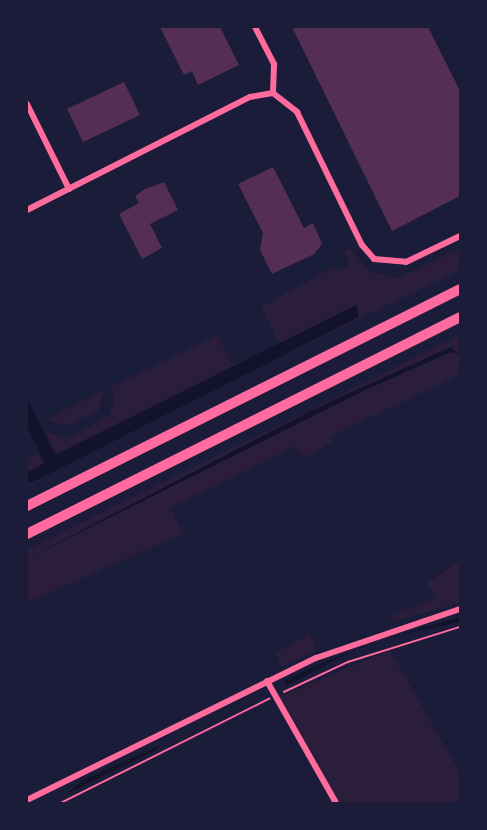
<!DOCTYPE html>
<style>
body{margin:0}
#map{position:relative;width:487px;height:830px;overflow:hidden;background:#1b1b3a;font-family:"DM Sans",sans-serif}
div>[style]{position:absolute}
[style*='--x']{left:calc(var(--x)*1px);top:calc(var(--y)*1px);width:calc(var(--w)*1px);rotate:calc(var(--a)*1deg)}
.green>*{inset:0;background:#2a1e3b}
.water>*{inset:0;background:#12122b}
.building>*{inset:0;background:#542f53}
.path>*{height:1.5px;margin:-0.75px;padding:0 0.75px;transform-origin:0.75px;border-radius:0.75px;background:#ff6b9d}
.minor>*{height:6px;margin:-3px;padding:0 3px;transform-origin:3px;border-radius:3px;background:#ff6b9d}
.motorway>*{height:10px;margin:-5px;padding:0 5px;transform-origin:5px;border-radius:5px;background:#ff6b9d}
span{translate:-50% -50%;white-space:nowrap;text-align:center;line-height:1.15;-webkit-text-stroke:4.5px #1b1b3a;paint-order:stroke}
.frame{position:absolute;inset:0;border:28px solid #1b1b3a;pointer-events:none}
</style>
<div id="map">
<div class="green">
<div style="clip-path:polygon(460px 248px,460px 270px,71px 459px,27px 488px,27px 459px,38px 453px,43px 463px,56px 454px,44px 430px,66px 439px,109px 416px,115px 401px,111px 387px,217px 335px,233px 365px,280px 344px,261px 307px,334px 267px,337px 272px,350px 265px,344px 252px,350px 249px,371px 272px,398px 278px)"></div>
<div style="clip-path:polygon(460px 335px,460px 374px,330px 437px,332px 442px,304px 459px,296px 446px,170px 508px,183px 533px,27px 603px,27px 550px)"></div>
<div style="clip-path:polygon(103px 391px,99px 410px,67px 426px,47px 419px)"></div>
<div style="clip-path:polygon(460px 561px,460px 603px,393px 621px,389px 616px,437px 598px,427px 583px)"></div>
<div style="clip-path:polygon(309px 634px,317px 651px,282px 667px,275px 653px)"></div>
<div style="clip-path:polygon(390px 650px,460px 773px,460px 803px,339px 803px,278px 697px)"></div>
</div>
<div class="water">
<div style="clip-path:polygon(356px 305px,359px 317px,27px 485px,27px 472px,45px 463px,27px 426px,27px 398px,55px 455px)"></div>
<div style="clip-path:polygon(451px 347px,460px 355px,451px 352px,361px 392px,27px 559px,312px 410px)"></div>
<div style="clip-path:polygon(460px 617px,460px 622px,402px 634px,457px 618px)"></div>
<div style="clip-path:polygon(354px 650px,286px 686px,284px 681px,308px 669px)"></div>
<div style="clip-path:polygon(161px 745px,154px 751px,68px 793px,83px 780px)"></div>
</div>
<div class="building">
<div style="clip-path:polygon(160px 27px,220px 27px,239px 65px,198px 85px,192px 71px,184px 75px)"></div>
<div style="clip-path:polygon(292px 27px,428px 27px,460px 91px,460px 196px,392px 231px)"></div>
<div style="clip-path:polygon(124px 82px,140px 115px,83px 142px,67px 109px)"></div>
<div style="clip-path:polygon(273px 167px,304px 228px,313px 223px,322px 244px,314px 254px,272px 274px,260px 250px,263px 233px,238px 184px)"></div>
<div style="clip-path:polygon(164px 182px,178px 210px,150px 224px,162px 248px,142px 259px,119px 214px,139px 203px,135px 196px,145px 189px)"></div>
</div>
<div class="path">
<div style="--x:284;--y:692;--w:71;--a:-25.1"></div>
<div style="--x:348;--y:662;--w:117;--a:-17.4"></div>
<div style="--x:61;--y:803;--w:233;--a:-26.6"></div>
</div>
<div class="minor">
<div style="--x:255;--y:27;--w:42;--a:62.8"></div>
<div style="--x:274;--y:64;--w:29;--a:92"></div>
<div style="--x:27;--y:104;--w:95;--a:63.7"></div>
<div style="--x:27;--y:210;--w:250;--a:-26.9"></div>
<div style="--x:250;--y:97;--w:23;--a:-10"></div>
<div style="--x:273;--y:93;--w:31;--a:38"></div>
<div style="--x:297;--y:112;--w:148;--a:64"></div>
<div style="--x:362;--y:245;--w:18;--a:49"></div>
<div style="--x:374;--y:259;--w:32;--a:5"></div>
<div style="--x:406;--y:262;--w:60;--a:-25.7"></div>
<div style="--x:267;--y:681;--w:140;--a:60.5"></div>
<div style="--x:27;--y:800;--w:322;--a:-26.2"></div>
<div style="--x:316;--y:658;--w:152;--a:-18.8"></div>
</div>
<div class="motorway">
<div style="--x:27;--y:506;--w:484;--a:-26.6"></div>
<div style="--x:27;--y:534;--w:484;--a:-26.6"></div>
</div>
<div class="frame"></div>
</div>
